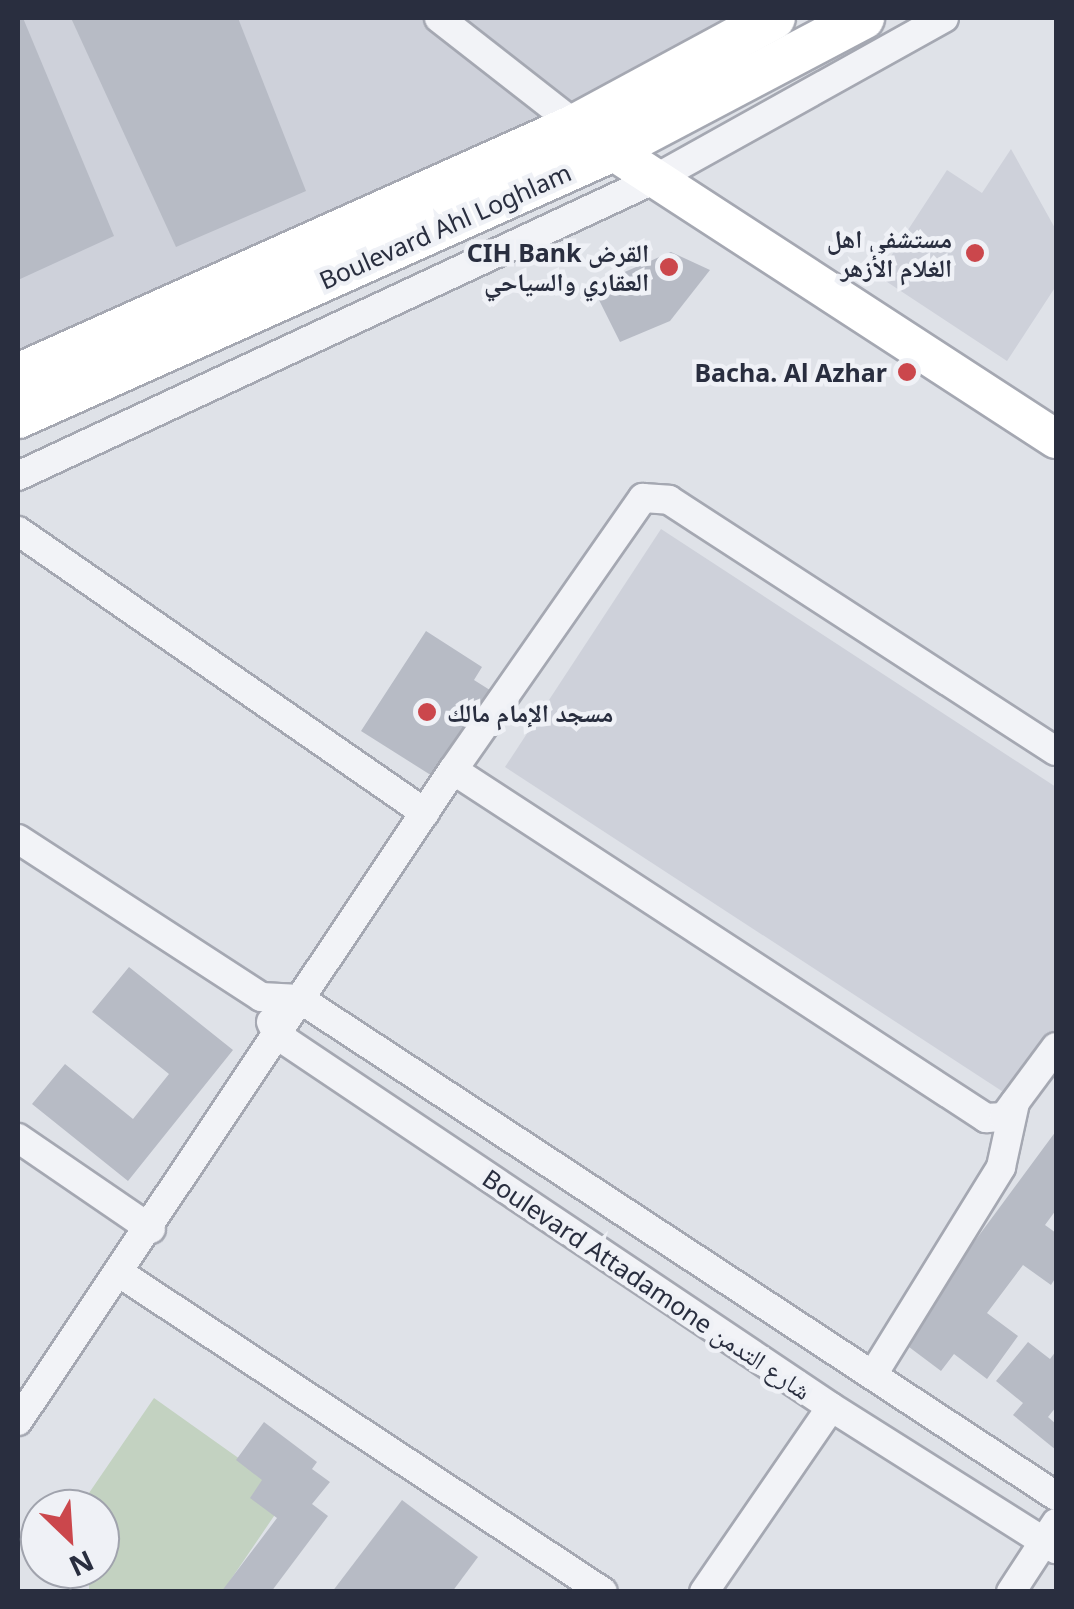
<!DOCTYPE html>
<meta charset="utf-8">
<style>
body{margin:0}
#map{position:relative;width:1074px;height:1609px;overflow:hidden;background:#dfe2e8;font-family:"Noto Sans","Noto Naskh Arabic",sans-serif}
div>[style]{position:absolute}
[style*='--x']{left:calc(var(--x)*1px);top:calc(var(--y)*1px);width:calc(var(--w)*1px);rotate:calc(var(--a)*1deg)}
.built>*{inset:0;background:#ced1da}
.green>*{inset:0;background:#c3d2c1}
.building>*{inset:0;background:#b7bbc5}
.roads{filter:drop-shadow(2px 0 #a5a8b2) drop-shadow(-2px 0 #a5a8b2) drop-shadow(0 2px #a5a8b2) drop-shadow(0 -2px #a5a8b2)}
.street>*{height:28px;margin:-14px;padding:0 14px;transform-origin:14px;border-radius:14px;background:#f2f3f7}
.secondary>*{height:38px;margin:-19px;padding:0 19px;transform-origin:19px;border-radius:19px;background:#fff}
.primary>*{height:42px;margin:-21px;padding:0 21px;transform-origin:21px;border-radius:21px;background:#fff}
.dots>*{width:28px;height:28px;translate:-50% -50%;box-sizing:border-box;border:5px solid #eff1f6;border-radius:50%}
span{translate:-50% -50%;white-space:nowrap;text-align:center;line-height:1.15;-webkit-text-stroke:9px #eff1f6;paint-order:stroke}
.street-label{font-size:25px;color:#292e3f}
.poi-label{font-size:25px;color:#292e3f;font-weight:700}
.right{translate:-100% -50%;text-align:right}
.left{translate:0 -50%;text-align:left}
.frame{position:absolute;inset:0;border:20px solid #292e3f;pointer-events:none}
.north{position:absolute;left:20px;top:1489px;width:100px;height:100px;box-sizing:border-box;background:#eff1f6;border:2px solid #a0a3ad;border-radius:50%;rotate:155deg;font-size:28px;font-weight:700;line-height:40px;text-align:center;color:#292e3f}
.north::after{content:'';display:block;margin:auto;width:35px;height:45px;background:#cb474c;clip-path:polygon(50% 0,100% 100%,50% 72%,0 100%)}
</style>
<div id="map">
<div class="built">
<div style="clip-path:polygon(18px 18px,752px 18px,678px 62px,18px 354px)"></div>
<div style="clip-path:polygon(1011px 149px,1056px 230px,1056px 286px,1007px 361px,878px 276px,947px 170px,982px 193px)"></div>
<div style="clip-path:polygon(661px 529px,1056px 787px,1056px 1027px,1011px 1097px,505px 767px)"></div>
</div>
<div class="green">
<div style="clip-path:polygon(154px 1398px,289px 1494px,223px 1591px,89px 1592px,89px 1569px,100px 1569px,100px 1509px,89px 1509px,89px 1493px)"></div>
</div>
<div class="building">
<div style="clip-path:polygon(18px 18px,23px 18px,114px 236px,18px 280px)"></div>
<div style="clip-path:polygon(71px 18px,238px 18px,306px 191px,176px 247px)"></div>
<div style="clip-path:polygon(671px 252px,710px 270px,670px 321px,620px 342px,592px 286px)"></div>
<div style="clip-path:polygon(426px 631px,482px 667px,474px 680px,493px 692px,437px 779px,361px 731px)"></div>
<div style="clip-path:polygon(129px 967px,233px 1050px,128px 1181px,32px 1104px,65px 1064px,133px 1119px,169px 1074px,92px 1012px)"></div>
<div style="clip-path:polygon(1056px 1131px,1056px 1210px,1045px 1225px,1056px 1233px,1056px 1277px,1051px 1285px,1023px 1265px,987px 1313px,1018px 1336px,987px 1379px,954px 1354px,941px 1371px,901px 1341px)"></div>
<div style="clip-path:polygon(1028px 1342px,1050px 1359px,1056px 1351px,1056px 1407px,1048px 1417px,1056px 1424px,1056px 1450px,1013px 1415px,1023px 1403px,996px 1381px)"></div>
<div style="clip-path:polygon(264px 1422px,317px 1462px,312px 1469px,330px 1482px,312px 1504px,328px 1516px,271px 1592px,221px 1592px,277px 1518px,250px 1498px,262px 1480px,236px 1460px)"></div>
<div style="clip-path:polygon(402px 1500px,478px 1557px,452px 1592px,332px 1592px)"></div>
</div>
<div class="roads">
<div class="street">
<div style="--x:439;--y:18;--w:174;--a:38"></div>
<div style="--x:18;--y:476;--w:701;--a:-24.99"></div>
<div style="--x:653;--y:180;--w:333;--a:-29.1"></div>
<div style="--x:18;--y:531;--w:495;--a:34.7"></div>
<div style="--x:453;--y:770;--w:637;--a:33.14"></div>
<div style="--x:986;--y:1118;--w:18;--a:-3"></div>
<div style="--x:1004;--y:1117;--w:87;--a:-53.4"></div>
<div style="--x:18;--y:839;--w:290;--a:33"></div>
<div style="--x:261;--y:997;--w:39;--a:3"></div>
<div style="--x:300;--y:999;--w:905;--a:33.32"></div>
<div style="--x:271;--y:1022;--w:14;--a:65"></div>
<div style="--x:277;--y:1035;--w:667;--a:33.88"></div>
<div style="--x:831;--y:1407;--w:266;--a:32.3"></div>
<div style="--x:18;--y:1138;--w:161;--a:34.4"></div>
<div style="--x:121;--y:1274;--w:577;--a:33.41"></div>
<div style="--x:874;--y:1373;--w:242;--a:-58.3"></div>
<div style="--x:1001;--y:1167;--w:66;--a:-77.7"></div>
<div style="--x:18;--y:1421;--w:783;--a:-56.25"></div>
<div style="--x:453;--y:770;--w:332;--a:-55.1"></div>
<div style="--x:643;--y:498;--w:26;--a:4"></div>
<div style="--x:669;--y:500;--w:461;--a:33"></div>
<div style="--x:704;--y:1592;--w:224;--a:-55.5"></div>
<div style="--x:1011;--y:1592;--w:82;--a:-56.9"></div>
</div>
<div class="secondary">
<div style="--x:590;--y:136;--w:556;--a:33.03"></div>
</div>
<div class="primary">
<div style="--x:18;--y:375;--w:611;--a:-24.13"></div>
<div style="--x:576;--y:125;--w:225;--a:-28.4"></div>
<div style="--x:18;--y:417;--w:650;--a:-24.16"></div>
<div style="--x:611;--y:151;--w:285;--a:-27.8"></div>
</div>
</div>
<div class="dots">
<div style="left:975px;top:253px;background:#cb474c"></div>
<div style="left:669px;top:267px;background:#cb474c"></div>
<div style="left:907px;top:372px;background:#cb474c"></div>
<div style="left:427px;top:712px;background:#cb474c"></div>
</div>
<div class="street-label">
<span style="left:445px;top:226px;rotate:-24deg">Boulevard Ahl Loghlam</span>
<span style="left:647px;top:1284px;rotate:34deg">Boulevard Attadamone شارع التدمن</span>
</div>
<div class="poi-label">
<span class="right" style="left:952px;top:253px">مستشفى اهل<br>الغلام الأزهر</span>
<span class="right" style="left:649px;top:267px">CIH Bank القرض<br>العقاري والسياحي</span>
<span class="right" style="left:887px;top:372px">Bacha. Al Azhar</span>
<span class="left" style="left:447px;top:712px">مسجد الإمام مالك</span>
</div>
<div class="frame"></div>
<div class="north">N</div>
</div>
